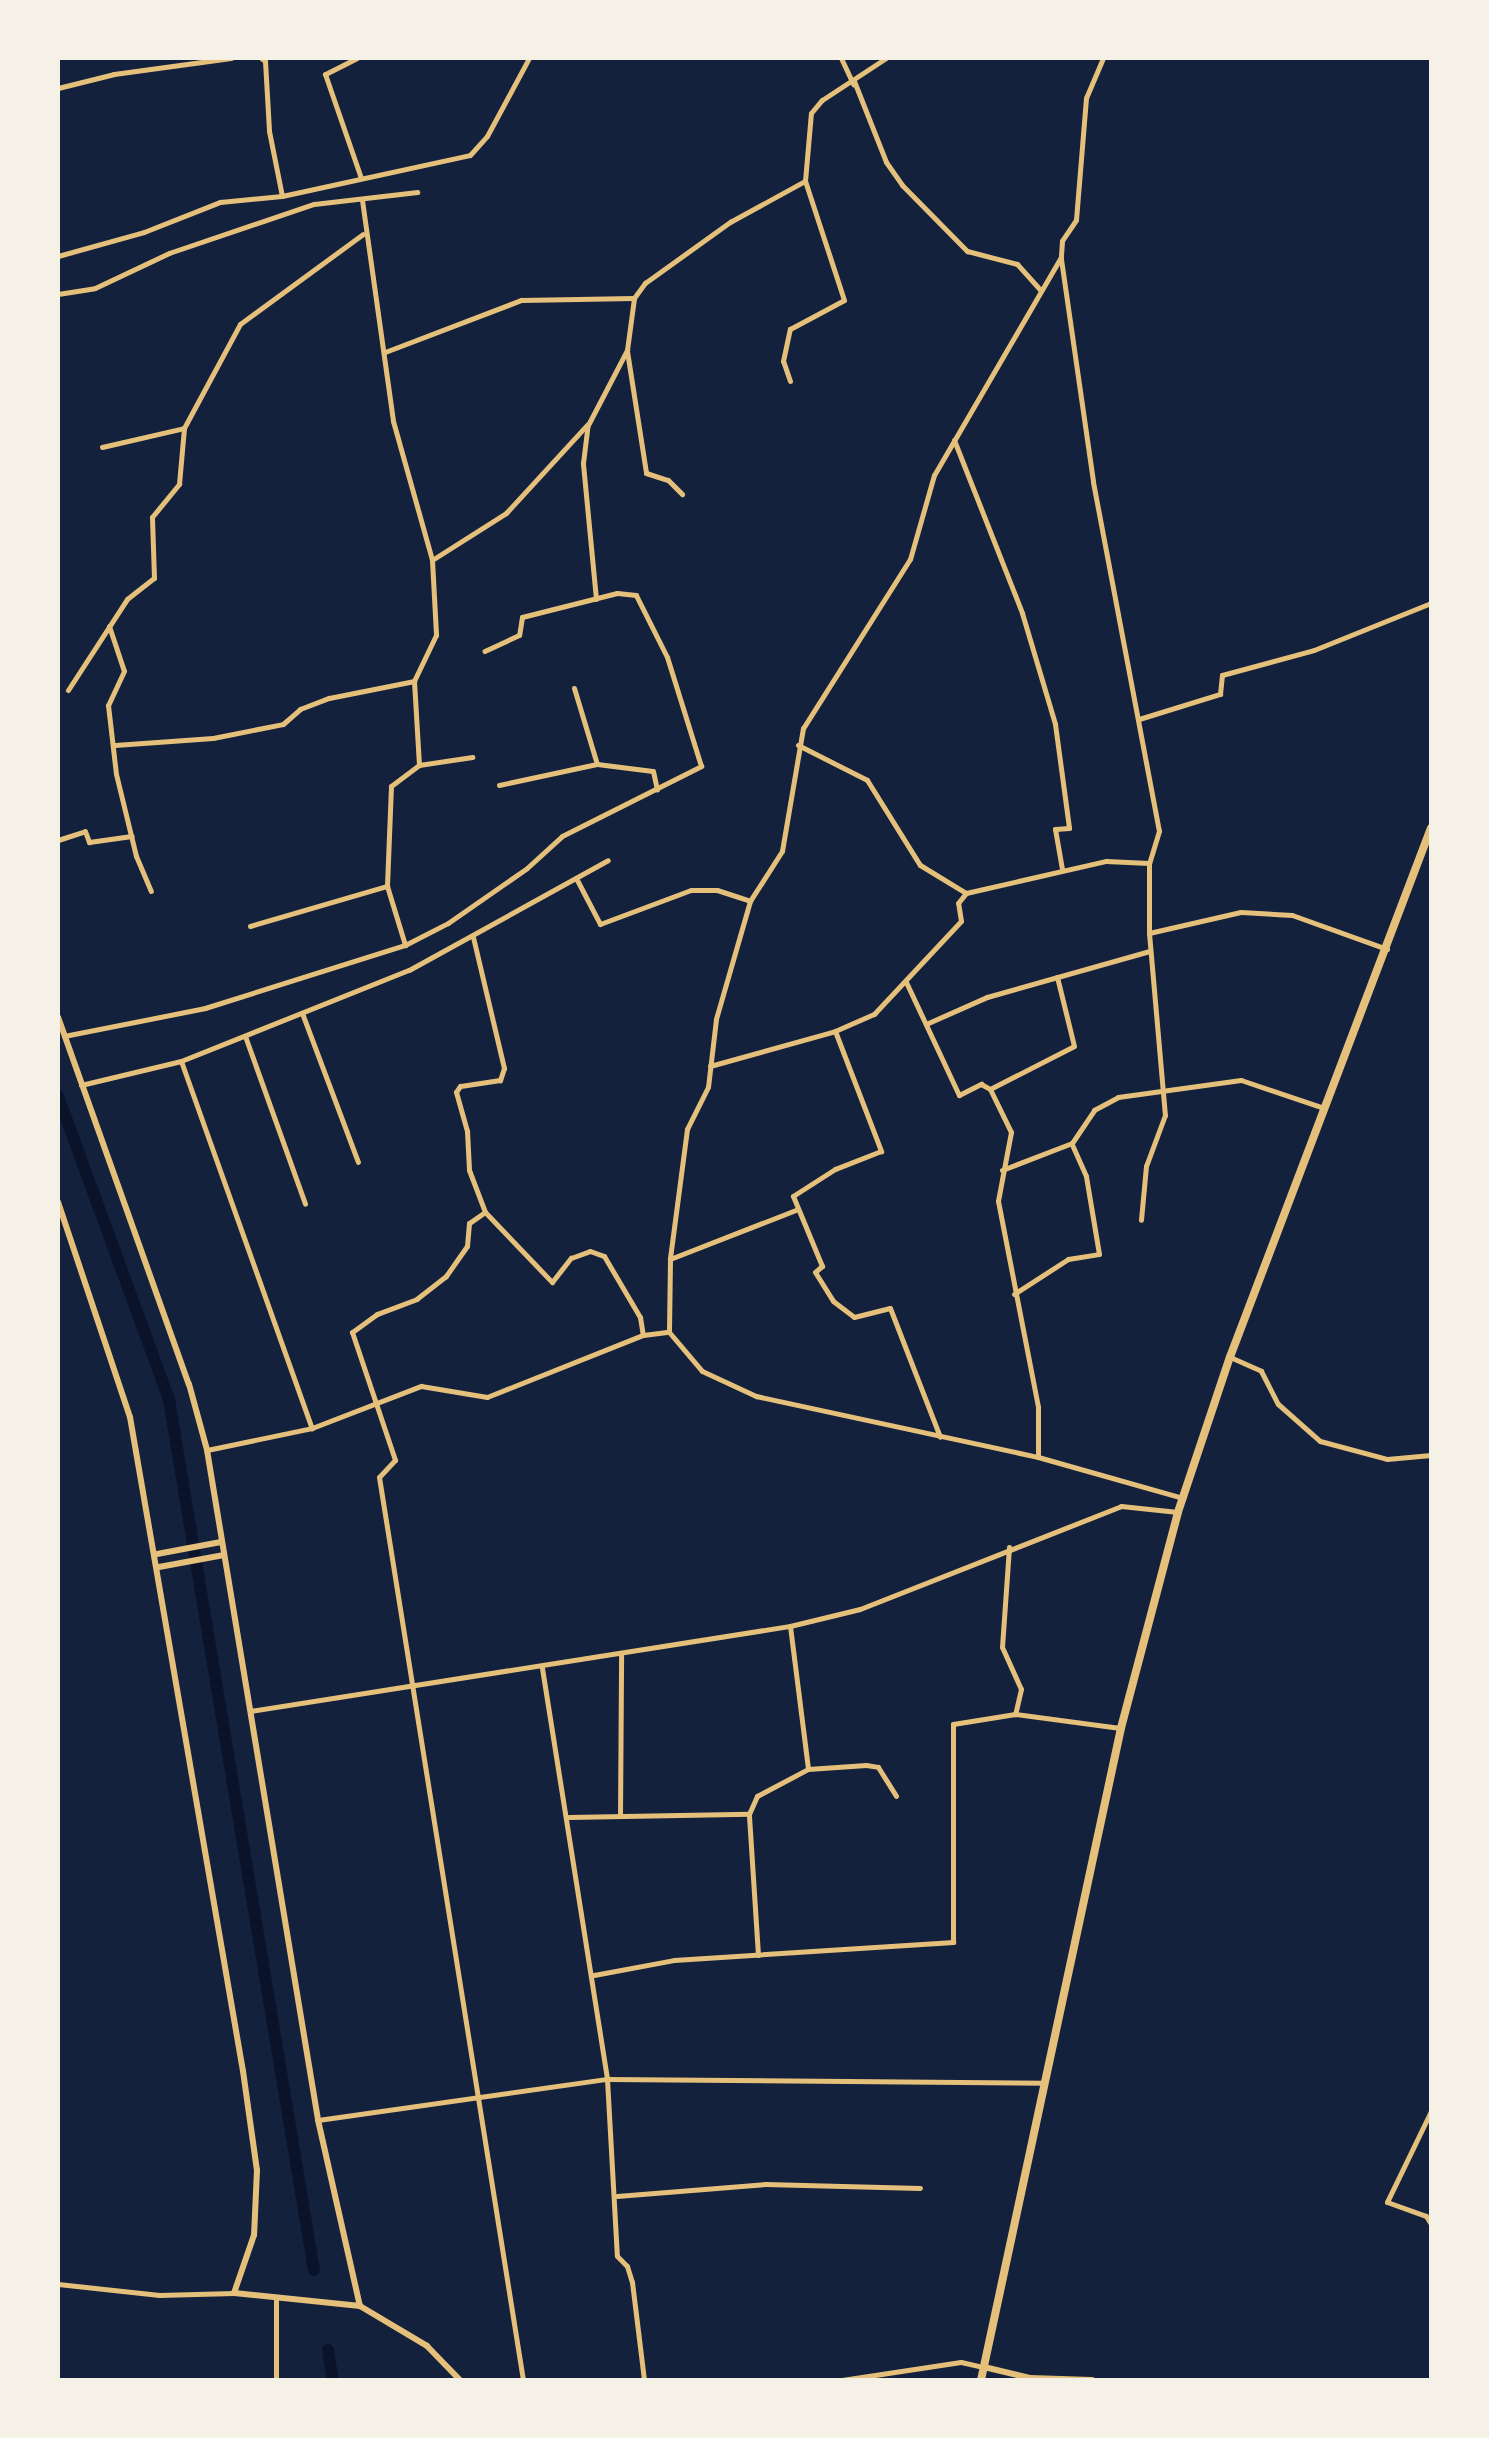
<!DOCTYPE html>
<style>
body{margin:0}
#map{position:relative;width:1489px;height:2438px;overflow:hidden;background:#14213d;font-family:"PT Serif",serif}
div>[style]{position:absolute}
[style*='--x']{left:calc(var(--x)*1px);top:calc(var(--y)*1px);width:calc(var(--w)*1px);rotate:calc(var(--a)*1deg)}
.canal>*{height:12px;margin:-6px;padding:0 6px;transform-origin:6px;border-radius:6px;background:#0b132b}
.minor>*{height:5px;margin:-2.5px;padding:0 2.5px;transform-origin:2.5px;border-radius:2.5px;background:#e5c07b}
.tertiary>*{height:6px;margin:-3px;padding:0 3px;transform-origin:3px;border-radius:3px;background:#e5c07b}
.primary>*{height:8px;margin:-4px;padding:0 4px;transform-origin:4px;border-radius:4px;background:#e5c07b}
span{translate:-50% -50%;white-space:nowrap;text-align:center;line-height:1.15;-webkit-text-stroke:7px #f6f1e7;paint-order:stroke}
.frame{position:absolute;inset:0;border:60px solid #f6f1e7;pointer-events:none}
</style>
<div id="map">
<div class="canal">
<div style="--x:58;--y:1096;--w:324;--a:69.9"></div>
<div style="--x:169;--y:1400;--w:882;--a:80.54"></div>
<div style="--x:328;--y:2350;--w:30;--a:81"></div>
</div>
<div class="minor">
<div style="--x:261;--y:58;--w:5;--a:37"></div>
<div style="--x:265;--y:61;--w:70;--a:86.7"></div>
<div style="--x:269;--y:131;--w:66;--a:78.7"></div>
<div style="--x:357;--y:58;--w:36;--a:153"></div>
<div style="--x:325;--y:74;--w:110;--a:70.9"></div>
<div style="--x:841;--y:58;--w:29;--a:65"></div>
<div style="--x:1103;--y:58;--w:43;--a:113"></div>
<div style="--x:1086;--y:98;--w:122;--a:94.7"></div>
<div style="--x:1076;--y:220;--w:25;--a:124"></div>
<div style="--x:1062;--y:241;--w:16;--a:94"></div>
<div style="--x:1061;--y:257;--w:252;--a:120.2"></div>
<div style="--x:934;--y:475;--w:87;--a:105.9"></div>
<div style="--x:910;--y:559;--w:200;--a:122.3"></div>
<div style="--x:803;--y:728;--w:125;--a:99.7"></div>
<div style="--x:782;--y:851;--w:59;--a:122.6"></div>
<div style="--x:750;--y:901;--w:123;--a:106.1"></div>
<div style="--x:716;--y:1019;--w:68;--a:96.7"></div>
<div style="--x:708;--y:1087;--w:47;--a:116.6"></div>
<div style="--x:687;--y:1129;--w:131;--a:97.5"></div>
<div style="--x:670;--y:1259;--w:73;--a:90.8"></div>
<div style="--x:669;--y:1332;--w:51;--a:49.8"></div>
<div style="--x:702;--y:1371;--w:60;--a:24.8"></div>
<div style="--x:756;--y:1396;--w:289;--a:12.2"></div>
<div style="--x:1038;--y:1457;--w:151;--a:15.8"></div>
<div style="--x:854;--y:81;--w:87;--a:68.4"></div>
<div style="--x:886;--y:162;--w:28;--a:55"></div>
<div style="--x:902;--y:185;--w:93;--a:45.4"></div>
<div style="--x:967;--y:251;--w:52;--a:14.6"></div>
<div style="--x:1017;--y:264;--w:36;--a:48"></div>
<div style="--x:58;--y:88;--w:58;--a:-14"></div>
<div style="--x:114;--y:74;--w:118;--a:-7.8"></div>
<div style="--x:362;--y:200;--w:223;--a:82"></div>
<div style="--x:393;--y:421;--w:144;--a:74.3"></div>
<div style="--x:432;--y:560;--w:75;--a:86.9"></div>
<div style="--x:436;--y:635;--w:51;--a:115.6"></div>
<div style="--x:414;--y:681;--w:84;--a:86.6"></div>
<div style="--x:419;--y:765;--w:35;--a:143"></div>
<div style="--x:391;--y:786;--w:100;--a:92.3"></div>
<div style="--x:387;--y:886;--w:62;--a:73"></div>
<div style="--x:58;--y:256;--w:89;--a:-15.6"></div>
<div style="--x:144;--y:232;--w:82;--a:-21.5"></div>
<div style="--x:220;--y:202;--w:62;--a:-5.5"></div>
<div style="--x:282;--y:196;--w:192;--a:-12.3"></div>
<div style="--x:470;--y:155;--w:25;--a:-48"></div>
<div style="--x:487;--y:136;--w:89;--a:-61.7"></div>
<div style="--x:1061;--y:259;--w:225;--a:81.8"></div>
<div style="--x:1093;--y:482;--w:355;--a:79.3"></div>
<div style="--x:1159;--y:831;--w:34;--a:107"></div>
<div style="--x:1149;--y:863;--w:70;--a:90"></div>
<div style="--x:1149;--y:933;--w:183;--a:85"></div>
<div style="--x:1165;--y:1115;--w:54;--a:110.4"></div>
<div style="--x:1146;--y:1166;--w:54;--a:95.3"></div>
<div style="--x:58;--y:294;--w:37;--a:-9"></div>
<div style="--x:95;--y:288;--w:82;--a:-25.3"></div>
<div style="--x:169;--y:253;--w:153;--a:-18.7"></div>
<div style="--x:314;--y:204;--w:104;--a:-6.6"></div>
<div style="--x:627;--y:351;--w:123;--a:81.1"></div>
<div style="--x:646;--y:473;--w:23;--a:18"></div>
<div style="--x:668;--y:480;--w:20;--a:45"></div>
<div style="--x:385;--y:352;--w:146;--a:-20.9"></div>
<div style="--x:521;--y:300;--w:113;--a:-1"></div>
<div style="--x:790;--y:381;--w:21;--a:-109"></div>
<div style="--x:783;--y:361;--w:33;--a:-78"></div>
<div style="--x:790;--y:329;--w:61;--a:-28.2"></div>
<div style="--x:844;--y:300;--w:125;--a:-108.1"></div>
<div style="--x:805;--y:181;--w:68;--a:-85"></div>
<div style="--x:811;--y:113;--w:17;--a:-50"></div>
<div style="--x:822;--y:100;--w:77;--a:-33.3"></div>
<div style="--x:954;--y:440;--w:186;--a:68.5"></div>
<div style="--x:1022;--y:613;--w:116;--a:73.4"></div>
<div style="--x:1055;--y:724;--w:105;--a:82.3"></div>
<div style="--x:1069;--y:828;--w:14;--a:176"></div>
<div style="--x:1055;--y:829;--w:41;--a:80.1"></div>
<div style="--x:102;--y:447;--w:84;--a:-13"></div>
<div style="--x:432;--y:560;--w:88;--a:-32.4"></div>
<div style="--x:506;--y:513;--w:120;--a:-47.4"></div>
<div style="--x:596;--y:599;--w:137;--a:-95.5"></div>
<div style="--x:583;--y:463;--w:38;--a:-83"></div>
<div style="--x:588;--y:425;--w:85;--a:-62.5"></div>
<div style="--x:627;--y:350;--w:52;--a:-82.3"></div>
<div style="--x:634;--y:298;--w:19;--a:-54"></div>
<div style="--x:645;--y:283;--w:105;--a:-35.7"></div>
<div style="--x:730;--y:222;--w:85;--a:-28.7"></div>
<div style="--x:109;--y:626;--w:47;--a:71.6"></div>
<div style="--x:124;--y:671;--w:38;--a:115"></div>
<div style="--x:108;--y:705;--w:69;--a:83.4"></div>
<div style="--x:116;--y:774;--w:84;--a:76.3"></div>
<div style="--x:136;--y:856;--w:38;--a:67"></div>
<div style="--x:574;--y:688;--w:79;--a:73.2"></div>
<div style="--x:68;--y:690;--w:108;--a:-57"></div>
<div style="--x:127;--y:599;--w:34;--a:-38"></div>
<div style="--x:154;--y:578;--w:61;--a:-91.9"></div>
<div style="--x:152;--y:517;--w:43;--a:-50.7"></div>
<div style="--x:179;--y:484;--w:56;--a:-84.9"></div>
<div style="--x:184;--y:428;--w:118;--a:-61.7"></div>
<div style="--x:240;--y:324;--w:152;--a:-36.2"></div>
<div style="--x:1139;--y:719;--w:85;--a:-17.2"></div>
<div style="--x:1220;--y:694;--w:19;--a:-84"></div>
<div style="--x:1222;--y:675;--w:95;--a:-15.2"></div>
<div style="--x:1314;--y:650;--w:126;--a:-21.9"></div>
<div style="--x:115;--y:745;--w:98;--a:-4.1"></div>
<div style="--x:213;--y:738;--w:71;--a:-11.3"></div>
<div style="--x:283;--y:724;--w:23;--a:-41"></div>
<div style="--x:300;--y:709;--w:31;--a:-21"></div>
<div style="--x:329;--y:698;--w:87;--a:-11.3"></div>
<div style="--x:798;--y:745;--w:77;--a:26.9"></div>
<div style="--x:867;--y:780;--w:100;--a:58.1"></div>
<div style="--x:920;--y:865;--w:54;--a:31.3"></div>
<div style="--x:966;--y:893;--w:144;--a:-12.9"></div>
<div style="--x:1106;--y:861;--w:43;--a:2.7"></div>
<div style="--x:419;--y:765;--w:54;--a:-8.6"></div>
<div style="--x:499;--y:785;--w:100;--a:-12.1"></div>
<div style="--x:597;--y:764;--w:56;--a:7.1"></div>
<div style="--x:653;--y:771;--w:19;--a:78"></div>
<div style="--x:58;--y:840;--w:28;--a:-18"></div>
<div style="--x:85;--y:831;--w:12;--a:70"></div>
<div style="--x:89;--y:842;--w:43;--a:-7.9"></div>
<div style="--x:576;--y:878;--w:52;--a:62.4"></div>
<div style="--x:600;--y:924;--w:97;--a:-20.5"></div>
<div style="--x:691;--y:890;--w:26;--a:0"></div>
<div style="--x:717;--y:890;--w:35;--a:18"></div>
<div style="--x:250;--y:926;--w:143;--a:-16.3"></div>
<div style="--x:1149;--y:933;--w:94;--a:-12.9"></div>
<div style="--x:1241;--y:912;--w:51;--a:3.4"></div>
<div style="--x:1292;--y:915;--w:101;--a:19.7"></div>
<div style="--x:473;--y:937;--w:135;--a:76.7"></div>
<div style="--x:504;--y:1068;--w:13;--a:108"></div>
<div style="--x:500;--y:1080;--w:40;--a:171.5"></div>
<div style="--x:460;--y:1086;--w:7;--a:124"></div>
<div style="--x:456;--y:1092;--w:41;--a:74.2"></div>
<div style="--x:467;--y:1131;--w:39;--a:87"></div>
<div style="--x:469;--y:1170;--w:45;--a:69.1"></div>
<div style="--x:485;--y:1212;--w:97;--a:46.3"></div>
<div style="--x:552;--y:1282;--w:31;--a:-52"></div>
<div style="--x:571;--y:1258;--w:20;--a:-20"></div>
<div style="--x:590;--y:1251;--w:15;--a:20"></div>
<div style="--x:604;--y:1256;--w:71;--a:59.5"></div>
<div style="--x:640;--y:1317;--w:18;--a:81"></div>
<div style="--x:906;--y:982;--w:125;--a:64.9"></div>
<div style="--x:959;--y:1095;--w:25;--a:-27"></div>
<div style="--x:981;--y:1084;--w:10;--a:29"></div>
<div style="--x:990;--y:1089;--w:48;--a:64"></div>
<div style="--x:1011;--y:1132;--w:70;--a:100.7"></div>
<div style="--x:998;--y:1201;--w:210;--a:79"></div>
<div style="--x:1038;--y:1407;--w:50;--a:90"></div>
<div style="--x:302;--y:1013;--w:159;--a:69.4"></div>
<div style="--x:926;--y:1024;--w:67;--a:-23.9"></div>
<div style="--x:987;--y:997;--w:169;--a:-15.8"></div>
<div style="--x:835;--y:1031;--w:129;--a:69"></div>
<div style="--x:881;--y:1151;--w:49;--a:158.6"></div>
<div style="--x:835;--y:1169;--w:50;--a:147.3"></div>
<div style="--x:793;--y:1196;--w:76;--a:67.5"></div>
<div style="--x:822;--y:1266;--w:9;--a:139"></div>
<div style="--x:815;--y:1272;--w:34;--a:58"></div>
<div style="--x:833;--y:1301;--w:26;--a:37"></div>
<div style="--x:854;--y:1317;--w:37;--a:-14"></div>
<div style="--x:890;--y:1308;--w:138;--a:68.8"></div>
<div style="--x:64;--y:1036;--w:144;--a:-11.2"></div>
<div style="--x:205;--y:1008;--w:210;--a:-17.5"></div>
<div style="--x:405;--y:945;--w:48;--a:-27.1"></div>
<div style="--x:448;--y:923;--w:96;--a:-34.8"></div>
<div style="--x:527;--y:868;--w:47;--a:-42.4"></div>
<div style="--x:562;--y:836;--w:156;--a:-26.7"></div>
<div style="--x:701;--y:766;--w:114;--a:-107.3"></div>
<div style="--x:667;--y:657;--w:69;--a:-116.6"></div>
<div style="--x:636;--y:595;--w:19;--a:-174"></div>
<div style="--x:617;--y:593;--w:98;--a:165.8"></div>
<div style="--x:522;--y:617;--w:18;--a:99"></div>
<div style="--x:519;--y:635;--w:38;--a:155"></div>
<div style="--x:245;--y:1036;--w:178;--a:70.3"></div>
<div style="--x:181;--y:1061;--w:390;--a:70.4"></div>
<div style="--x:710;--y:1066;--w:130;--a:-15.6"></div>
<div style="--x:835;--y:1031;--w:43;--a:-23.6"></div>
<div style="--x:874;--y:1014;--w:127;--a:-46.9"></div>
<div style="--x:961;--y:921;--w:18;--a:-99"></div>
<div style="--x:958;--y:903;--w:13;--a:-51"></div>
<div style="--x:81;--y:1085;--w:103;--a:-13.5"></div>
<div style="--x:181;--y:1061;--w:245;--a:-21.8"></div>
<div style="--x:409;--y:970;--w:227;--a:-28.9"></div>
<div style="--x:990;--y:1089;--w:94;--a:-27.1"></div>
<div style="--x:1074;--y:1046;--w:71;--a:-103.8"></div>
<div style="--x:1002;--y:1170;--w:75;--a:-21.1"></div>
<div style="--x:1072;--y:1143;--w:40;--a:-56"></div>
<div style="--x:1094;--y:1110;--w:27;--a:-28"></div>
<div style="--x:1118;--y:1097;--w:124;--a:-7.9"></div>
<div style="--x:1241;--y:1080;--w:88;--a:18.6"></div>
<div style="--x:485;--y:1212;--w:19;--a:145"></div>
<div style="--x:469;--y:1223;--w:23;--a:95"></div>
<div style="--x:467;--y:1246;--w:37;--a:125"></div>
<div style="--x:446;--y:1276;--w:37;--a:142"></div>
<div style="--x:417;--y:1299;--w:43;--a:159.4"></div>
<div style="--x:377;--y:1314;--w:31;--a:144"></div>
<div style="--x:352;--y:1332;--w:135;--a:71.4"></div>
<div style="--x:395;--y:1460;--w:23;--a:133"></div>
<div style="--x:379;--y:1477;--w:914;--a:80.94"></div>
<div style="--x:670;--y:1259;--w:137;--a:-21.3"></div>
<div style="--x:1014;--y:1294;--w:64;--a:-32.9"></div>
<div style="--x:1068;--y:1259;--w:31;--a:-9"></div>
<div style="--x:1099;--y:1254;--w:79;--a:-99.5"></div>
<div style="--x:1086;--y:1176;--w:35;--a:-114"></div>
<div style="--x:1230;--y:1357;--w:34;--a:24"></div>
<div style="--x:1261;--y:1371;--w:37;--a:63"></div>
<div style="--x:1278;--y:1404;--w:56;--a:41.4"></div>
<div style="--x:1320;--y:1441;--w:69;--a:15"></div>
<div style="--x:1387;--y:1459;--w:44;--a:-5.2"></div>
<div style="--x:207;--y:1450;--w:107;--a:-11.8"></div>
<div style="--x:312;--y:1428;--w:117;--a:-21.1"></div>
<div style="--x:421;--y:1386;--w:67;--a:9.5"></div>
<div style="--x:487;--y:1397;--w:168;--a:-21.7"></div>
<div style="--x:643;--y:1335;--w:26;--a:-7"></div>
<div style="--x:1009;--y:1547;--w:100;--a:94"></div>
<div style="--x:1002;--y:1647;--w:46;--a:65.7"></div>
<div style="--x:1021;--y:1689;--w:26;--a:103"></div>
<div style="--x:790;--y:1626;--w:144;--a:82.8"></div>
<div style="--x:542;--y:1668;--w:416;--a:81"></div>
<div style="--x:607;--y:2079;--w:177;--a:86.8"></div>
<div style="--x:617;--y:2256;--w:14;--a:45"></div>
<div style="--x:627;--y:2266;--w:17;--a:73"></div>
<div style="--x:632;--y:2282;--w:99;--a:83"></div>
<div style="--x:250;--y:1711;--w:547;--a:-8.95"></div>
<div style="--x:790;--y:1626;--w:72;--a:-13.7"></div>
<div style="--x:860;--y:1609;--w:281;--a:-21.5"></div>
<div style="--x:1121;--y:1506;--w:57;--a:6"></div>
<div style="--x:620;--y:1816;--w:161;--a:-89.6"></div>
<div style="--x:569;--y:1817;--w:180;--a:-1"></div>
<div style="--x:758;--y:1955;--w:141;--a:-93.7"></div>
<div style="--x:749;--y:1814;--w:20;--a:-66"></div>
<div style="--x:757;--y:1796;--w:58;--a:-27.9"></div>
<div style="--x:808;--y:1769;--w:58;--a:-3.9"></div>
<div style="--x:866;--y:1765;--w:12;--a:9"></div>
<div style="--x:878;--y:1767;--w:34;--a:58"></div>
<div style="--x:594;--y:1975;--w:81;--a:-10.6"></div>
<div style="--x:674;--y:1960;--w:280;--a:-3.7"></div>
<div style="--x:953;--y:1942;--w:218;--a:-90"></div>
<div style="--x:953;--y:1724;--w:63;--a:-9.2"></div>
<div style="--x:1015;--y:1714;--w:106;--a:7.6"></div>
<div style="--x:1431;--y:2111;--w:101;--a:115.8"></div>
<div style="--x:1387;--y:2202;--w:41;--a:19.7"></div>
<div style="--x:1426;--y:2216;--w:9;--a:58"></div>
<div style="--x:318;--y:2120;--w:292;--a:-8.1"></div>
<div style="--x:607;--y:2079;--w:437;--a:0.5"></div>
<div style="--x:617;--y:2196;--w:148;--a:-4.6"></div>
<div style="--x:765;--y:2184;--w:155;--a:1.5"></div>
<div style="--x:58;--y:2284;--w:102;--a:6.2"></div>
<div style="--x:159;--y:2295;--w:75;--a:-1.5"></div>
<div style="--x:276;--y:2300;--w:80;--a:90"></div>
<div style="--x:842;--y:2380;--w:120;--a:-8.6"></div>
<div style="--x:961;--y:2362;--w:23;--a:13"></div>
</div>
<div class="tertiary">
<div style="--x:58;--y:1017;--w:390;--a:70.4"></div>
<div style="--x:189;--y:1384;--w:68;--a:74.7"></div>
<div style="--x:207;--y:1450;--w:679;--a:80.59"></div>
<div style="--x:318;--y:2120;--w:191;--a:77.3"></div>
<div style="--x:58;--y:1202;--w:227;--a:71.5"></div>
<div style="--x:130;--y:1417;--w:664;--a:80.2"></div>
<div style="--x:243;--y:2071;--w:100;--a:82"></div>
<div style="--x:257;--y:2170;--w:65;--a:92.6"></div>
<div style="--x:254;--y:2235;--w:61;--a:109"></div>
<div style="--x:234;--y:2293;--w:127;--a:5.9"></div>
<div style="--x:360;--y:2306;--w:78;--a:30.8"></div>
<div style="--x:427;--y:2346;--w:47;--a:45.9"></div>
<div style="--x:157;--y:1554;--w:65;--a:-10.6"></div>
<div style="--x:159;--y:1567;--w:66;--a:-10.5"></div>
<div style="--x:984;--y:2367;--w:47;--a:13.4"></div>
<div style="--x:1030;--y:2378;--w:62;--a:1.8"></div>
</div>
<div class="primary">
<div style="--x:981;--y:2380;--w:667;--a:-77.88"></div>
<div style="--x:1121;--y:1728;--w:223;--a:-75.2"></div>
<div style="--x:1178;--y:1512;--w:163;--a:-71.5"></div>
<div style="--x:1230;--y:1357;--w:566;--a:-69.2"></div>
</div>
<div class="frame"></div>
</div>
